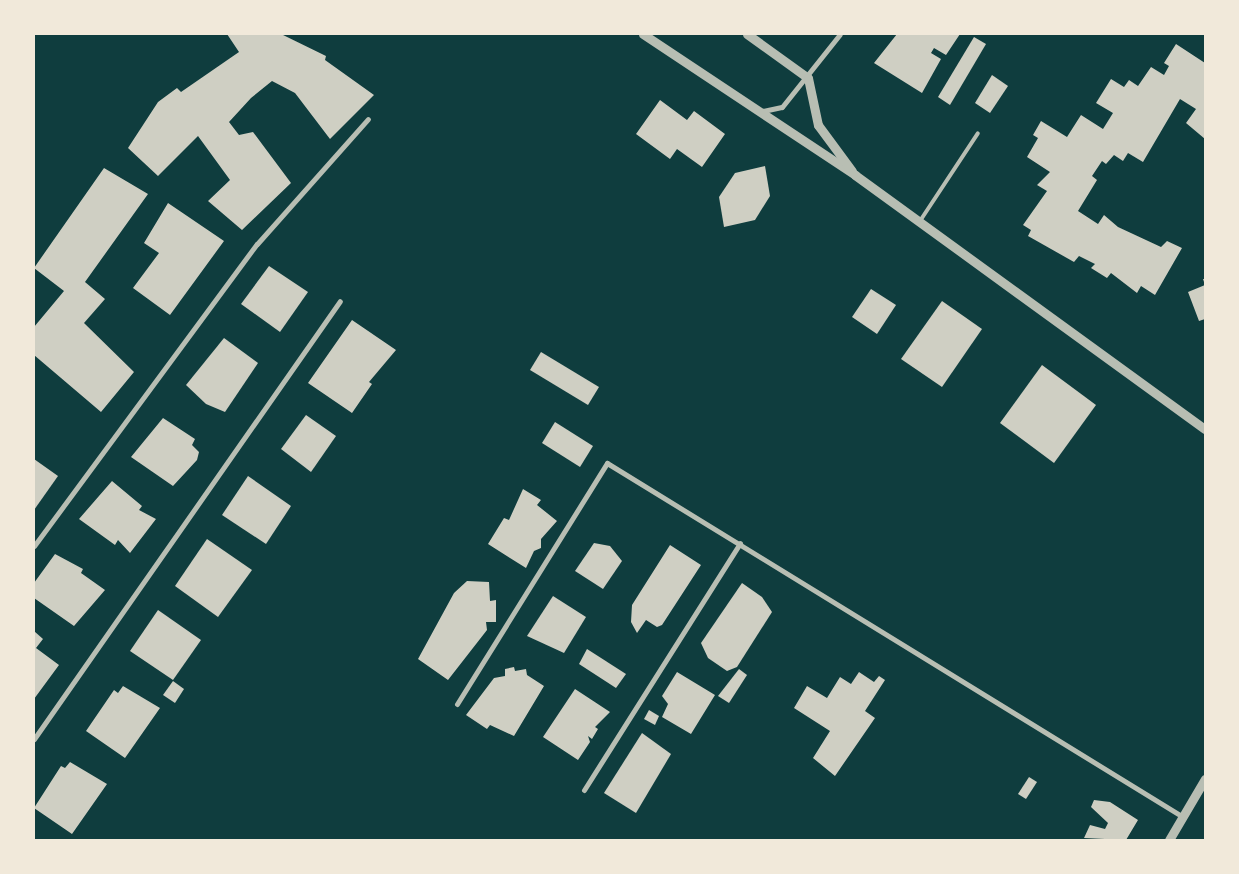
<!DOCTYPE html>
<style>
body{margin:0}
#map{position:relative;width:1239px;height:874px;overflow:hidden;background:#0f3d3e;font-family:Merriweather,serif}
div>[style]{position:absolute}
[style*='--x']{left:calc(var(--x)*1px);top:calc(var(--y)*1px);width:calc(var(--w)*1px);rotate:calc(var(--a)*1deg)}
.building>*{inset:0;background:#cfcfc3}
.service>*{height:4px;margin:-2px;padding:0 2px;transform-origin:2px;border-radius:2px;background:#b8beb3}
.minor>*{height:5px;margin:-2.5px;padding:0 2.5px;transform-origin:2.5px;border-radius:2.5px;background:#b8beb3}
.tertiary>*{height:9px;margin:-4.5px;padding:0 4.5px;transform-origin:4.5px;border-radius:4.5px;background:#b8beb3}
span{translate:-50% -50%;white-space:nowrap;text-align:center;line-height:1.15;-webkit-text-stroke:4px #f1e9da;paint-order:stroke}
.frame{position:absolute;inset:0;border:35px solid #f1e9da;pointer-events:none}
</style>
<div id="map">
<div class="building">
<div style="clip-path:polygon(227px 34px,281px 34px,326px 56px,325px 60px,374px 95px,330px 139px,295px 93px,272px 81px,251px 98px,229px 122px,239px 135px,253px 132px,291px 183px,242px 230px,208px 201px,230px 180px,198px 136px,158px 176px,128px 148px,158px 102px,177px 88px,181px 92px,239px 52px)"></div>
<div style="clip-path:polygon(897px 34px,960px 34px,946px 55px,934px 48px,931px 53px,941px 59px,922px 93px,874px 63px)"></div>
<div style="clip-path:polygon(974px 37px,986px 44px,950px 105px,938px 97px)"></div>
<div style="clip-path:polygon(1176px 44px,1205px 63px,1205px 139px,1186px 123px,1196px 109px,1180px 99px,1143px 162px,1128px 153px,1123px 161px,1114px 155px,1106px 164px,1102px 161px,1092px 176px,1097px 180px,1078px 211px,1098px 224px,1104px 215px,1118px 227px,1161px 247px,1167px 241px,1182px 248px,1155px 295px,1141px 286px,1137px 293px,1111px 273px,1107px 278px,1091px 268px,1095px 264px,1079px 256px,1074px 262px,1028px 236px,1031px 230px,1023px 225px,1047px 191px,1037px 185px,1050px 172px,1027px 157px,1038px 138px,1033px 135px,1041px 121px,1067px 137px,1081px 115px,1103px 129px,1113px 113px,1096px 103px,1111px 79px,1124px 87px,1129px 80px,1138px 86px,1151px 67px,1164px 75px,1169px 66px,1164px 63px)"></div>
<div style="clip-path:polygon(992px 75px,1008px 86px,990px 113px,975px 103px)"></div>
<div style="clip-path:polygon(660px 100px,687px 120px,694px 111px,725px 134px,702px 167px,677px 149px,670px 159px,636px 134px)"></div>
<div style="clip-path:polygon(765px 166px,770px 196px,755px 220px,724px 227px,719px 197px,735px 173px)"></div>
<div style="clip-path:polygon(104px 168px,148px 194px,85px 282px,105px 299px,84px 323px,134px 372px,101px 412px,34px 355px,34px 327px,64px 291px,34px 268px)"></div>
<div style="clip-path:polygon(168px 203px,224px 241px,170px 315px,133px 288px,159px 253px,144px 243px)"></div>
<div style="clip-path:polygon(269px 266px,308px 292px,280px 332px,241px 304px)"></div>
<div style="clip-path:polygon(1203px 279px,1205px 279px,1205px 319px,1199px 321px,1188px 292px,1205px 285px)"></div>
<div style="clip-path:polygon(871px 289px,896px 305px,877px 334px,852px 317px)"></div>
<div style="clip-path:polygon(942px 301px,982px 329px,942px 387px,901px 359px)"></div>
<div style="clip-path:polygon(352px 320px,396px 350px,369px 382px,372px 384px,352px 413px,308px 383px)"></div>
<div style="clip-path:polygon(224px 338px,258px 363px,225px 412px,206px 404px,186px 385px)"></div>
<div style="clip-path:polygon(541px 352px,599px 387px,588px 405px,530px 370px)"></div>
<div style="clip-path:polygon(1042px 365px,1096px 405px,1054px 463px,1000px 423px)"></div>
<div style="clip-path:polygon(306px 415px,336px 436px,311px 472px,281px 449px)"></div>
<div style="clip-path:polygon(163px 418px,195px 439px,192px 445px,199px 452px,197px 460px,173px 486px,131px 457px)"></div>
<div style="clip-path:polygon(555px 422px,593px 446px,580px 467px,542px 443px)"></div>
<div style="clip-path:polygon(34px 459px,58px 476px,34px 510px)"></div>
<div style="clip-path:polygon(248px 476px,291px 506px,266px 544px,222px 515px)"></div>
<div style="clip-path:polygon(112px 481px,142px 506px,139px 510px,156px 519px,130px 553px,118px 540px,115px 545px,79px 519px)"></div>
<div style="clip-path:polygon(523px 489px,541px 500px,537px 505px,557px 521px,541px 539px,541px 548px,534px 551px,526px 568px,488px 544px,504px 518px,509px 520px)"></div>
<div style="clip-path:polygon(207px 539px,252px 570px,218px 617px,175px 586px)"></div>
<div style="clip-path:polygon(594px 543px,610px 546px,622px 561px,603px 589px,575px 571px)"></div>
<div style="clip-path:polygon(670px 545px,701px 565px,662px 625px,657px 627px,646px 620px,637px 633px,631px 622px,632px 605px)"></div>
<div style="clip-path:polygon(55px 554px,83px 569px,81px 573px,105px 590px,74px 626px,34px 598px,34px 583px)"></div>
<div style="clip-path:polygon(467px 581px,489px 582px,490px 601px,496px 600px,496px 622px,486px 622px,487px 630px,448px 680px,418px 659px,454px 593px)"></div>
<div style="clip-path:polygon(742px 583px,762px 597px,772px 612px,737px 667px,727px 671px,708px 658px,701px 643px)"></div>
<div style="clip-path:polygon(553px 596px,586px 617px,564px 653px,527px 636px)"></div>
<div style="clip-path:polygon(158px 610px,201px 640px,173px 680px,130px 651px)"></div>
<div style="clip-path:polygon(34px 631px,43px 639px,36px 648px,59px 665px,34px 699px)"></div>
<div style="clip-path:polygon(587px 649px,626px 674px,616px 688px,579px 664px)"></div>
<div style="clip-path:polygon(514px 667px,515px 671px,526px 669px,527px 675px,544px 686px,514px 736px,490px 725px,487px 729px,466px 715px,494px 678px,505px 676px,505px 669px)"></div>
<div style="clip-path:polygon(739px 669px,747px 675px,729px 703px,718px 696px)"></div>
<div style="clip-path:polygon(677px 672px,715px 695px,691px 734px,662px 717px,668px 704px,662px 696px)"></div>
<div style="clip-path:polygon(859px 672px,874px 682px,879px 676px,885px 680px,865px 711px,875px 718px,835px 776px,813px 758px,830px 731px,794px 708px,807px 686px,827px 698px,840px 677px,851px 684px)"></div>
<div style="clip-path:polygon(173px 681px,184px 689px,175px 703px,163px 695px)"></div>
<div style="clip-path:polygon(123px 686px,160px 708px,125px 758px,86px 731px,114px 690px,118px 693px)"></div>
<div style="clip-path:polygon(575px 689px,610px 712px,595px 727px,598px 729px,592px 739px,588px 736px,590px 742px,578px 760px,543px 737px)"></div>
<div style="clip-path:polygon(649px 710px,659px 716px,655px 725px,644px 719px)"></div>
<div style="clip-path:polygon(642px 733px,671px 754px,636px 813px,604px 793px)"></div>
<div style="clip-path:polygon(70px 762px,107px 784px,72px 834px,34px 808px,61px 766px,65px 768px)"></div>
<div style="clip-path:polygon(1029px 777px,1037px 782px,1026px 799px,1018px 794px)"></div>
<div style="clip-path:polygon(1094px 800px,1110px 802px,1138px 820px,1126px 840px,1084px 838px,1090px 825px,1105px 829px,1108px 823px,1091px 807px)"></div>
</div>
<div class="service">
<div style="--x:920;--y:221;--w:105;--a:-56.6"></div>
</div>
<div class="minor">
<div style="--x:763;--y:111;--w:19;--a:-12"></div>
<div style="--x:782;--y:107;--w:93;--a:-51.5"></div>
<div style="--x:34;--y:546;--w:375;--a:-53.6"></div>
<div style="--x:257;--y:244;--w:167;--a:-48.4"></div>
<div style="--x:457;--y:704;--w:284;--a:-58.1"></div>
<div style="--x:607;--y:463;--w:676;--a:31.57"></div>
<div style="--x:34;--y:739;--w:534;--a:-55.06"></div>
<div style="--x:584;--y:790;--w:292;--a:-57.7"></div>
</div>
<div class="tertiary">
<div style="--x:643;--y:34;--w:255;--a:33.6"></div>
<div style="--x:855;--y:175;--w:432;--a:36"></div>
<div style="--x:747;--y:34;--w:75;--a:35.8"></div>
<div style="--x:808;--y:78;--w:48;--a:78"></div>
<div style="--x:818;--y:125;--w:57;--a:53.5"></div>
<div style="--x:1169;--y:840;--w:71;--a:-59.5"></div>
</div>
<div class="frame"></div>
</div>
